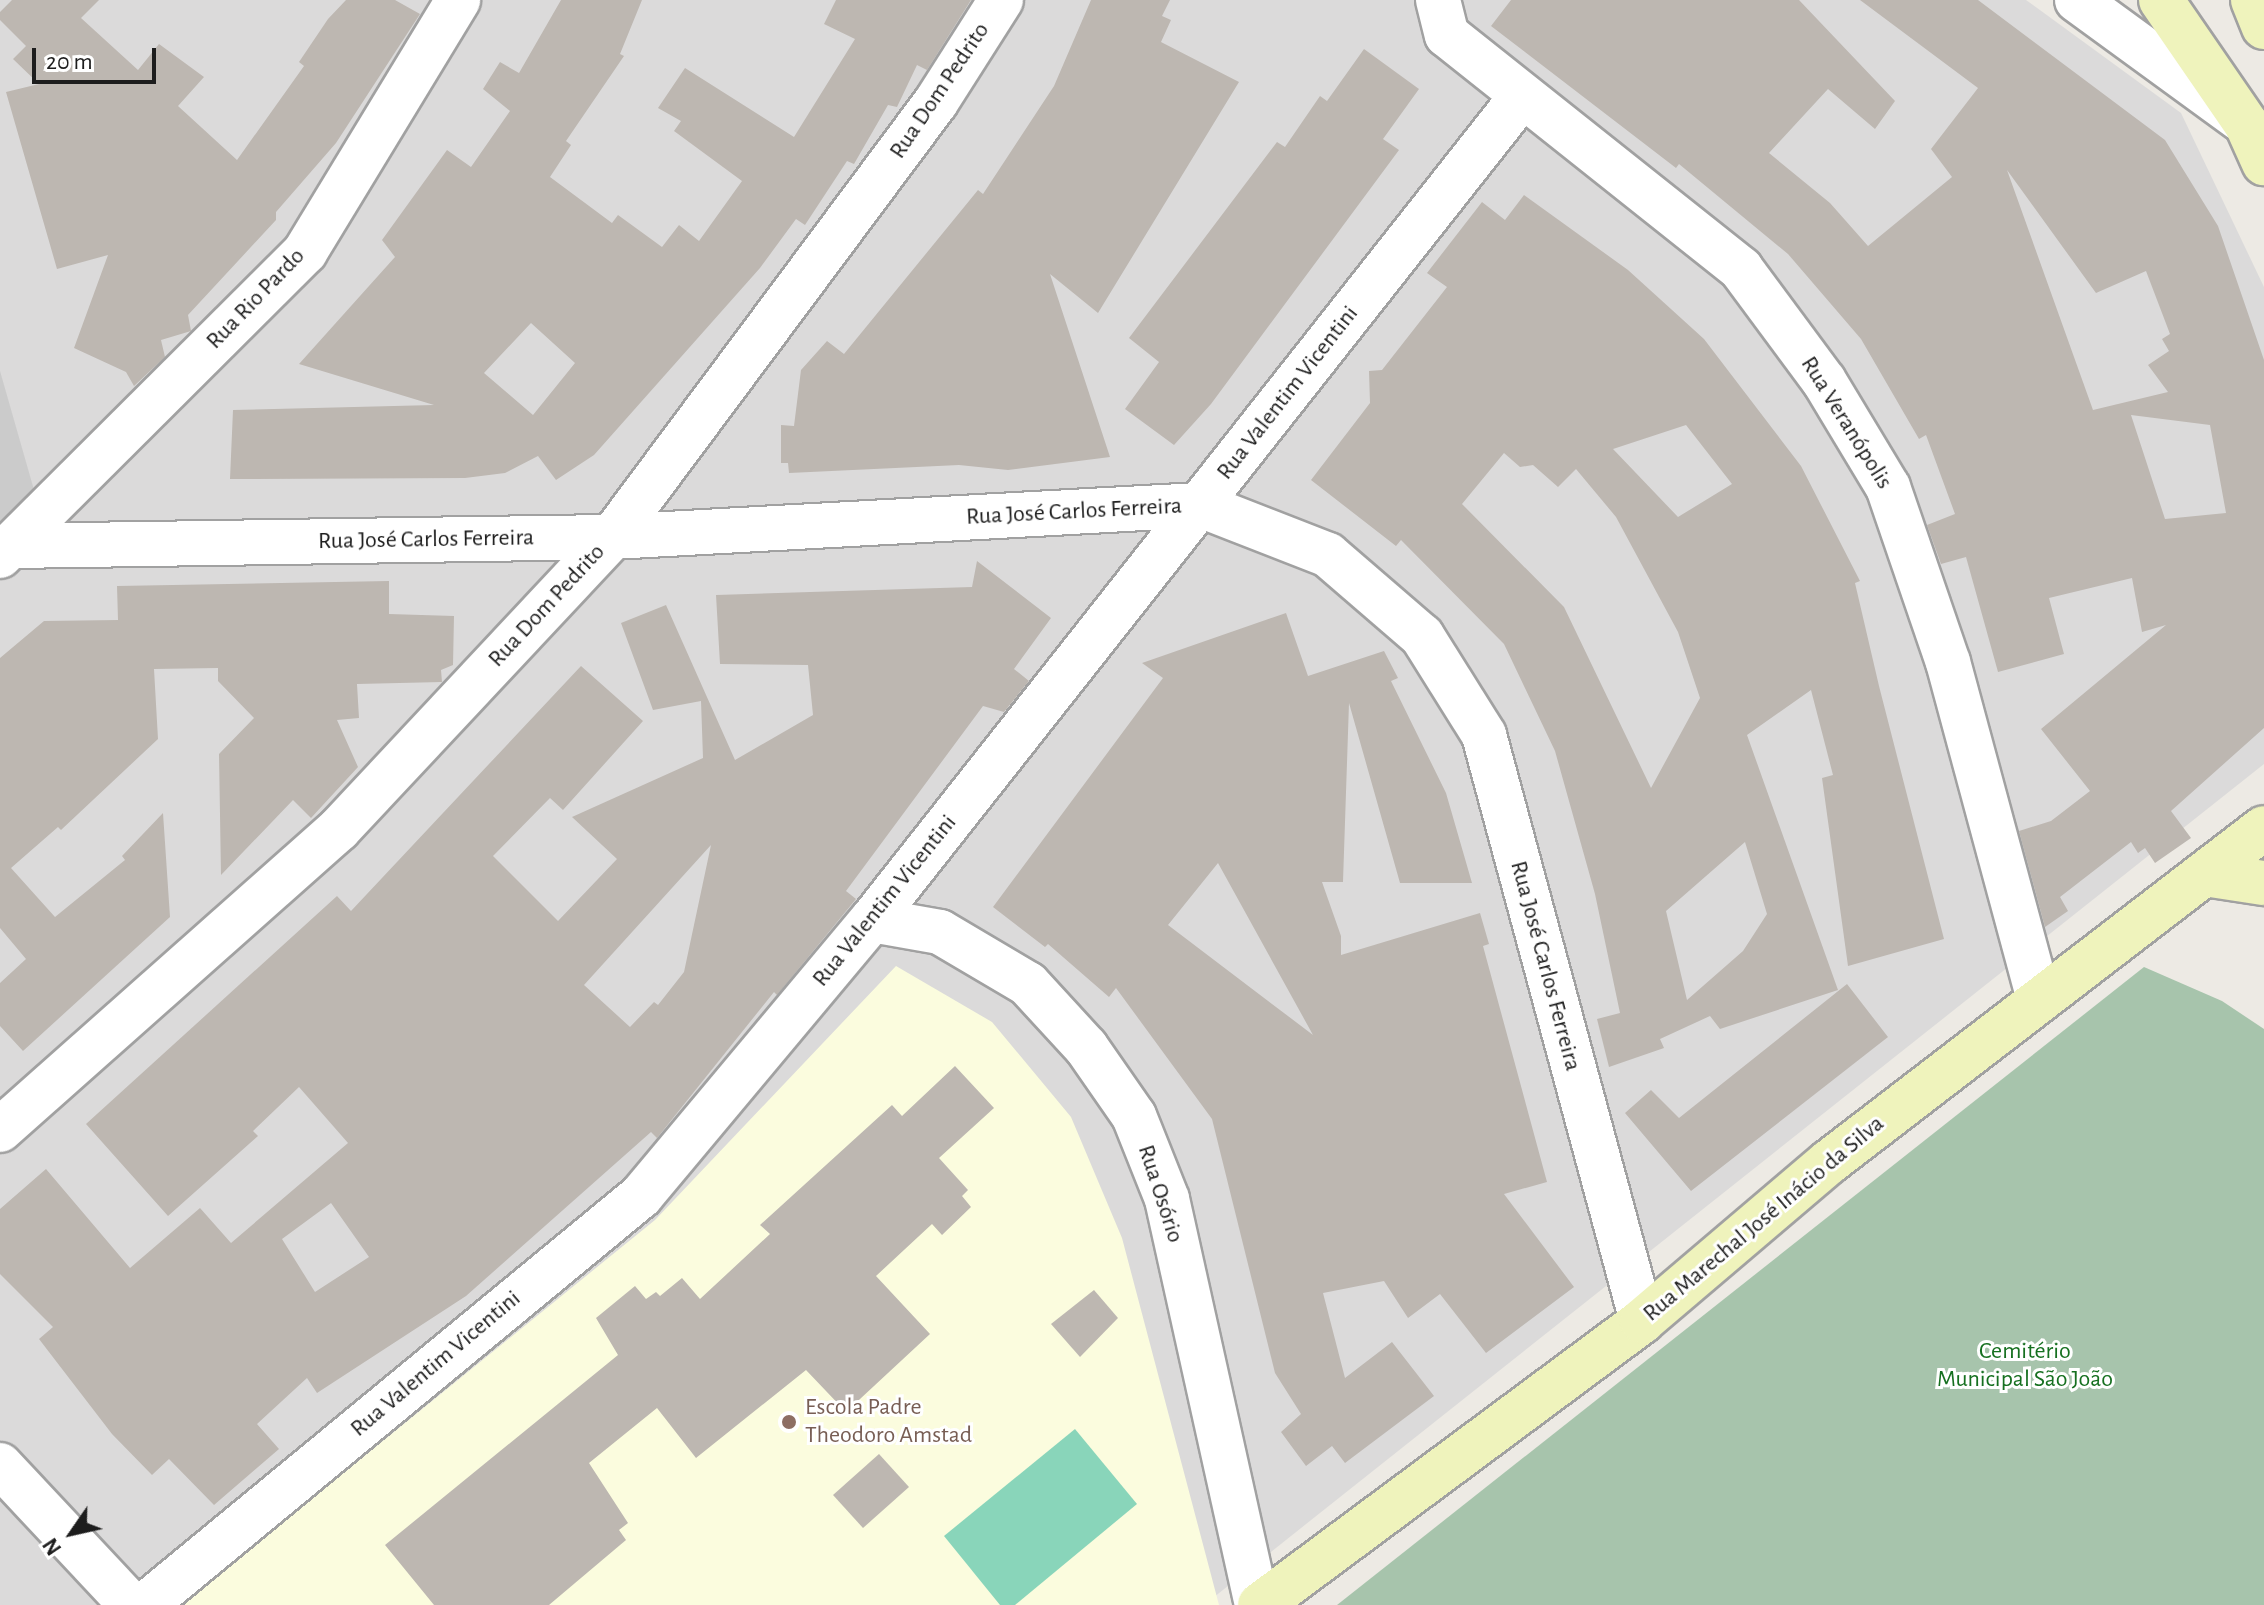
<!DOCTYPE html>
<meta charset="utf-8">
<style>
body{margin:0}
#map{position:relative;width:2264px;height:1605px;overflow:hidden;background:#edeae4;font-family:"Alegreya Sans",sans-serif}
div>[style]{position:absolute}
[style*='--x']{left:calc(var(--x)*1px);top:calc(var(--y)*1px);width:calc(var(--w)*1px);rotate:calc(var(--a)*1deg)}
.residential>*{inset:0;background:#dbdada}
.education>*{inset:0;background:#fbfcde}
.religious>*{inset:0;background:#cbcbcb}
.cemetery>*{inset:0;background:#a7c4ac}
.pitch>*{inset:0;background:#89d5ba}
.building>*{inset:0;background:#bdb7b1}
.roads{filter:drop-shadow(2px 0 #a1a1a1) drop-shadow(-2px 0 #a1a1a1) drop-shadow(0 2px #a1a1a1) drop-shadow(0 -2px #a1a1a1)}
.minor>*{height:44px;margin:-22px;padding:0 22px;transform-origin:22px;border-radius:22px;background:#fff}
.secondary>*{height:44px;margin:-22px;padding:0 22px;transform-origin:22px;border-radius:22px;background:#eff3bc}
.dots>*{width:22px;height:22px;translate:-50% -50%;box-sizing:border-box;border:4px solid #fff;border-radius:50%}
span{translate:-50% -50%;white-space:nowrap;text-align:center;line-height:1.15;-webkit-text-stroke:6px #fff;paint-order:stroke}
.street-label{font-size:24px;color:#1d1d1d}
.park-label{font-size:24px;color:#167020}
.education-label{font-size:24px;color:#785e54}
.left{translate:0 -50%;text-align:left}
.north{position:absolute;left:32px;top:1493px;width:80px;height:80px;-webkit-text-stroke:6px #fff;paint-order:stroke;rotate:236deg;font-size:22px;font-weight:700;line-height:32px;text-align:center;color:#1d1d1d}
.north::after{content:'';display:block;margin:auto;width:28px;height:36px;background:#1d1d1d;clip-path:polygon(50% 0,100% 100%,50% 72%,0 100%)}
.scale{position:absolute;left:32px;top:48px;width:124px;height:36px;box-sizing:border-box;border:4px solid #1d1d1d;border-top:0;padding-left:10px;font-size:24px;line-height:28px;white-space:nowrap;color:#1d1d1d;-webkit-text-stroke:6px #fff;paint-order:stroke}
</style>
<div id="map">
<div class="residential">
<div style="clip-path:polygon(0 0,2026px 0,2181px 113px,2264px 287px,2264px 764px,1204px 1605px,0 1605px)"></div>
</div>
<div class="education">
<div style="clip-path:polygon(896px 966px,992px 1022px,1071px 1117px,1122px 1238px,1219px 1605px,181px 1605px,655px 1220px)"></div>
</div>
<div class="religious">
<div style="clip-path:polygon(0 371px,34px 490px,0 521px)"></div>
</div>
<div class="cemetery">
<div style="clip-path:polygon(2144px 967px,2222px 1001px,2264px 1029px,2264px 1605px,1337px 1605px)"></div>
</div>
<div class="pitch">
<div style="clip-path:polygon(1075px 1429px,1137px 1504px,1015px 1605px,1000px 1605px,944px 1536px)"></div>
</div>
<div class="building">
<div style="clip-path:polygon(12px 0,99px 0,81px 18px,138px 70px,159px 44px,204px 77px,178px 106px,237px 160px,304px 66px,299px 62px,328px 19px,346px 0,395px 0,420px 14px,336px 143px,276px 212px,276px 220px,188px 315px,191px 331px,161px 340px,165px 357px,134px 386px,126px 372px,74px 348px,108px 255px,57px 269px,6px 92px,39px 84px,13px 59px,26px 46px,0 20px,0 12px)"></div>
<div style="clip-path:polygon(evenodd,561px 0,642px 0,620px 54px,624px 56px,566px 141px,571px 145px,550px 177px,612px 223px,618px 215px,662px 247px,679px 225px,699px 241px,742px 181px,674px 131px,681px 121px,658px 108px,685px 68px,794px 137px,855px 39px,824px 24px,836px 0,971px 0,927px 70px,917px 65px,897px 107px,888px 105px,854px 164px,847px 161px,805px 225px,796px 219px,760px 268px,594px 455px,556px 480px,538px 456px,505px 473px,465px 478px,230px 479px,233px 410px,434px 405px,299px 364px,395px 257px,382px 240px,447px 150px,471px 167px,510px 111px,483px 89px,500px 62px,519px 73px,561px 0,531px 323px,575px 363px,533px 415px,484px 373px,531px 323px)"></div>
<div style="clip-path:polygon(1091px 0,1170px 0,1162px 16px,1171px 20px,1161px 42px,1239px 82px,1098px 313px,1050px 274px,1110px 457px,1008px 470px,959px 465px,789px 473px,788px 463px,781px 463px,781px 425px,794px 426px,801px 370px,827px 341px,844px 354px,978px 190px,983px 194px,1054px 86px)"></div>
<div style="clip-path:polygon(evenodd,1511px 0,1799px 0,1895px 101px,1875px 129px,1828px 89px,1769px 153px,1830px 203px,1868px 246px,1952px 177px,1931px 149px,1978px 88px,1860px 0,1978px 0,2165px 140px,2218px 226px,2264px 360px,2264px 728px,2171px 811px,2191px 838px,2155px 863px,2145px 848px,2138px 853px,2131px 842px,2060px 897px,2068px 911px,2045px 927px,2019px 831px,2051px 821px,2090px 791px,2041px 729px,2166px 625px,2142px 632px,2132px 578px,2049px 598px,2064px 654px,1998px 672px,1966px 557px,1941px 564px,1927px 525px,1955px 514px,1926px 435px,1919px 439px,1861px 339px,1788px 254px,1679px 164px,1676px 168px,1491px 26px,1511px 0,2007px 170px,2096px 293px,2146px 271px,2170px 334px,2162px 339px,2169px 351px,2148px 365px,2168px 392px,2093px 410px,2007px 170px,1511px 0,2131px 415px,2210px 425px,2226px 513px,2165px 519px,2131px 415px)"></div>
<div style="clip-path:polygon(1364px 49px,1419px 89px,1383px 139px,1399px 150px,1211px 404px,1174px 445px,1125px 409px,1159px 362px,1129px 338px,1277px 142px,1285px 147px,1320px 96px,1327px 101px)"></div>
<div style="clip-path:polygon(evenodd,1524px 195px,1628px 270px,1704px 339px,1801px 466px,1860px 581px,1855px 583px,1879px 686px,1944px 939px,1848px 966px,1822px 778px,1833px 775px,1811px 690px,1747px 735px,1838px 990px,1720px 1029px,1710px 1016px,1660px 1039px,1664px 1048px,1609px 1067px,1597px 1019px,1620px 1013px,1595px 894px,1555px 751px,1504px 644px,1401px 540px,1396px 546px,1311px 480px,1370px 403px,1369px 371px,1382px 370px,1447px 287px,1427px 273px,1482px 202px,1505px 220px,1524px 195px,1686px 425px,1732px 484px,1678px 517px,1613px 449px,1686px 425px,1524px 195px,1504px 453px,1520px 467px,1533px 465px,1558px 487px,1576px 469px,1616px 517px,1678px 632px,1700px 698px,1651px 788px,1564px 607px,1462px 504px,1504px 453px,1524px 195px,1745px 842px,1767px 914px,1743px 951px,1687px 1000px,1666px 911px,1745px 842px)"></div>
<div style="clip-path:polygon(evenodd,977px 561px,1051px 618px,1014px 669px,1029px 681px,1004px 712px,983px 706px,846px 891px,856px 899px,777px 995px,774px 992px,657px 1138px,651px 1132px,466px 1296px,317px 1393px,307px 1378px,257px 1424px,279px 1449px,214px 1505px,169px 1459px,152px 1475px,112px 1434px,39px 1339px,53px 1327px,0 1274px,0 1209px,46px 1169px,130px 1268px,200px 1208px,231px 1243px,348px 1143px,299px 1087px,253px 1131px,258px 1136px,168px 1216px,86px 1124px,337px 896px,351px 911px,581px 666px,643px 721px,563px 810px,550px 798px,493px 856px,558px 921px,617px 859px,572px 817px,703px 758px,701px 701px,653px 710px,621px 623px,666px 605px,735px 760px,813px 715px,808px 665px,720px 664px,716px 595px,972px 587px,977px 561px,711px 845px,684px 972px,658px 1005px,654px 1002px,630px 1027px,584px 985px,711px 845px,977px 561px,331px 1203px,369px 1257px,315px 1292px,282px 1239px,331px 1203px)"></div>
<div style="clip-path:polygon(389px 581px,389px 614px,454px 616px,453px 665px,441px 670px,442px 682px,357px 684px,359px 718px,337px 720px,358px 767px,311px 818px,293px 800px,221px 875px,219px 754px,254px 718px,218px 681px,218px 668px,154px 669px,158px 739px,61px 830px,58px 827px,11px 868px,55px 917px,125px 860px,122px 856px,163px 813px,170px 917px,23px 1051px,0 1026px,0 983px,26px 959px,0 928px,0 658px,44px 621px,118px 620px,117px 586px)"></div>
<div style="clip-path:polygon(evenodd,1286px 613px,1308px 676px,1384px 651px,1398px 678px,1391px 681px,1446px 793px,1472px 883px,1400px 883px,1349px 703px,1343px 882px,1322px 882px,1341px 936px,1341px 955px,1480px 913px,1489px 944px,1483px 946px,1547px 1182px,1504px 1194px,1574px 1287px,1486px 1353px,1440px 1294px,1408px 1318px,1384px 1281px,1323px 1293px,1345px 1378px,1392px 1342px,1434px 1396px,1345px 1463px,1332px 1446px,1306px 1466px,1281px 1432px,1301px 1414px,1275px 1373px,1212px 1119px,1116px 988px,1109px 997px,1048px 944px,1045px 947px,993px 907px,1163px 678px,1142px 663px,1286px 613px,1218px 863px,1313px 1035px,1168px 925px,1218px 863px)"></div>
<div style="clip-path:polygon(1847px 984px,1888px 1037px,1691px 1191px,1625px 1113px,1651px 1090px,1679px 1118px)"></div>
<div style="clip-path:polygon(955px 1066px,994px 1108px,939px 1158px,968px 1190px,962px 1196px,971px 1207px,942px 1235px,932px 1224px,876px 1276px,930px 1334px,846px 1412px,806px 1370px,696px 1458px,657px 1408px,589px 1463px,628px 1523px,619px 1530px,626px 1540px,549px 1605px,434px 1605px,385px 1545px,618px 1355px,596px 1318px,635px 1286px,646px 1299px,656px 1292px,660px 1296px,682px 1278px,700px 1299px,770px 1234px,760px 1225px,892px 1105px,902px 1116px)"></div>
<div style="clip-path:polygon(1094px 1290px,1118px 1318px,1080px 1357px,1051px 1324px)"></div>
<div style="clip-path:polygon(879px 1454px,909px 1487px,863px 1528px,833px 1495px)"></div>
</div>
<div class="roads">
<div class="minor">
<div style="--x:1438;--y:0;--w:36;--a:76"></div>
<div style="--x:1447;--y:35;--w:376;--a:38.5"></div>
<div style="--x:1741;--y:269;--w:139;--a:53.5"></div>
<div style="--x:1824;--y:381;--w:124;--a:58.9"></div>
<div style="--x:1888;--y:487;--w:185;--a:71.1"></div>
<div style="--x:1948;--y:662;--w:350;--a:74.9"></div>
<div style="--x:2077;--y:0;--w:202;--a:36.1"></div>
<div style="--x:11;--y:546;--w:601;--a:-0.86"></div>
<div style="--x:612;--y:537;--w:589;--a:-3.12"></div>
<div style="--x:1200;--y:505;--w:137;--a:21.3"></div>
<div style="--x:1328;--y:555;--w:124;--a:40.8"></div>
<div style="--x:1422;--y:636;--w:117;--a:57.9"></div>
<div style="--x:1484;--y:735;--w:607;--a:74.91"></div>
<div style="--x:0;--y:556;--w:431;--a:-44.9"></div>
<div style="--x:305;--y:252;--w:295;--a:-58.7"></div>
<div style="--x:872;--y:920;--w:69;--a:10"></div>
<div style="--x:940;--y:932;--w:102;--a:30.6"></div>
<div style="--x:1028;--y:984;--w:86;--a:47.4"></div>
<div style="--x:1086;--y:1047;--w:84;--a:55.2"></div>
<div style="--x:1134;--y:1116;--w:89;--a:68.3"></div>
<div style="--x:1167;--y:1199;--w:416;--a:77.5"></div>
<div style="--x:0;--y:1130;--w:453;--a:-41.6"></div>
<div style="--x:339;--y:829;--w:400;--a:-46.9"></div>
<div style="--x:612;--y:537;--w:542;--a:-53.32"></div>
<div style="--x:936;--y:102;--w:121;--a:-57.5"></div>
<div style="--x:0;--y:1465;--w:192;--a:46.9"></div>
<div style="--x:145;--y:1605;--w:643;--a:-39.51"></div>
<div style="--x:641;--y:1196;--w:360;--a:-50.1"></div>
<div style="--x:872;--y:920;--w:1050;--a:-51.73"></div>
</div>
<div class="secondary">
<div style="--x:2161;--y:0;--w:152;--a:55.5"></div>
<div style="--x:2247;--y:125;--w:42;--a:65.9"></div>
<div style="--x:2253;--y:0;--w:29;--a:68"></div>
<div style="--x:2205;--y:874;--w:60;--a:8.7"></div>
<div style="--x:1260;--y:1605;--w:476;--a:-36.6"></div>
<div style="--x:1642;--y:1321;--w:245;--a:-40.4"></div>
<div style="--x:1829;--y:1162;--w:548;--a:-37.52"></div>
</div>
</div>
<div class="dots">
<div style="left:789px;top:1422px;background:#8d6e63"></div>
</div>
<div class="street-label">
<span style="left:940px;top:91px;rotate:-56deg">Rua Dom Pedrito</span>
<span style="left:256px;top:299px;rotate:-46deg">Rua Rio Pardo</span>
<span style="left:1288px;top:393px;rotate:-52deg">Rua Valentim Vicentini</span>
<span style="left:1846px;top:423px;rotate:58deg">Rua Veranópolis</span>
<span style="left:1074px;top:512px;rotate:-3deg">Rua José Carlos Ferreira</span>
<span style="left:426px;top:540px;rotate:-1deg">Rua José Carlos Ferreira</span>
<span style="left:547px;top:606px;rotate:-47deg">Rua Dom Pedrito</span>
<span style="left:885px;top:901px;rotate:-51deg">Rua Valentim Vicentini</span>
<span style="left:1545px;top:966px;rotate:75deg">Rua José Carlos Ferreira</span>
<span style="left:1160px;top:1194px;rotate:72deg">Rua Osório</span>
<span style="left:1764px;top:1219px;rotate:-40deg">Rua Marechal José Inácio da Silva</span>
<span style="left:436px;top:1364px;rotate:-40deg">Rua Valentim Vicentini</span>
</div>
<div class="park-label">
<span style="left:2025px;top:1366px">Cemitério<br>Municipal São João</span>
</div>
<div class="education-label">
<span class="left" style="left:805px;top:1422px">Escola Padre<br>Theodoro Amstad</span>
</div>
<div class="north">N</div>
<div class="scale">20 m</div>
</div>
